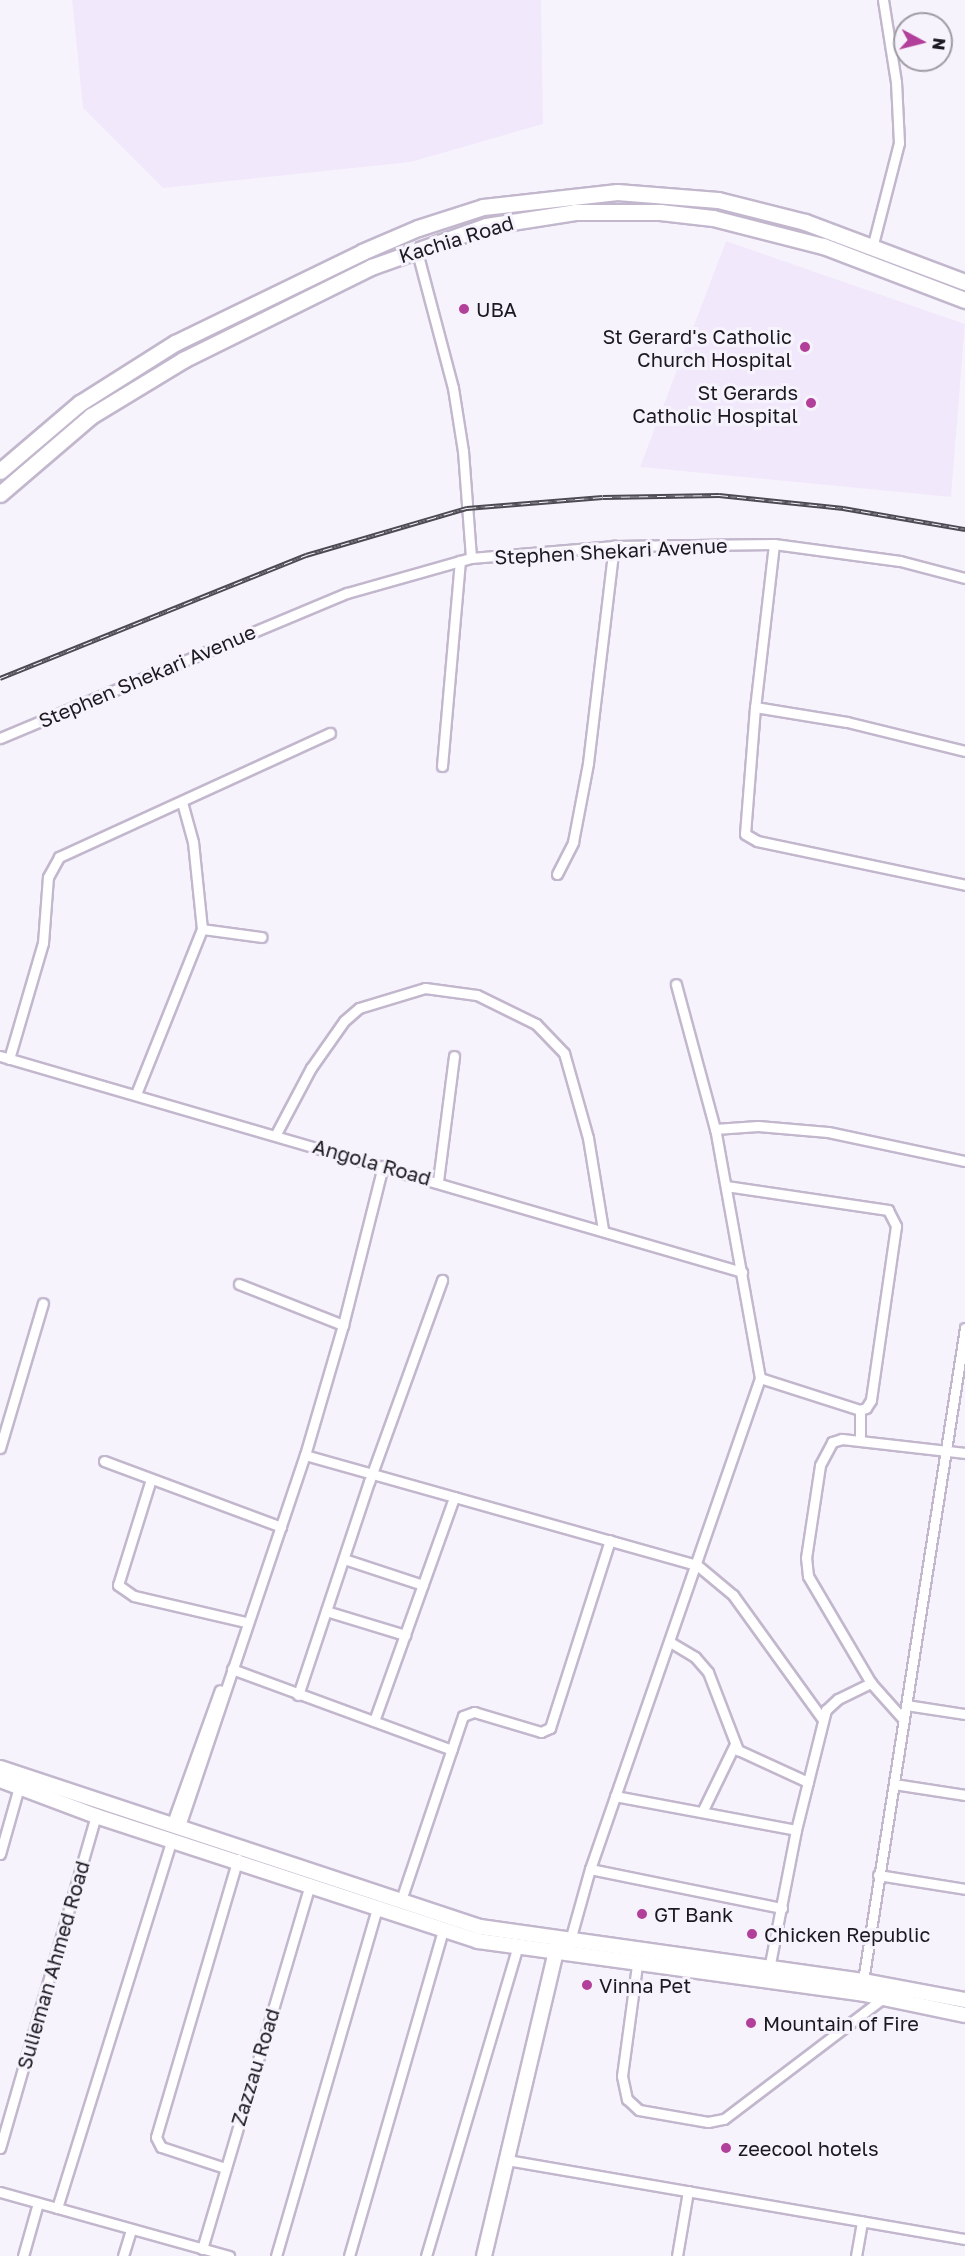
<!DOCTYPE html>
<style>
body{margin:0}
#map{position:relative;width:965px;height:2256px;overflow:hidden;background:#f7f3fc;font-family:"Golos Text",sans-serif}
div>[style]{position:absolute}
[style*='--x']{left:calc(var(--x)*1px);top:calc(var(--y)*1px);width:calc(var(--w)*1px);rotate:calc(var(--a)*1deg)}
.built>*{inset:0;background:#f1e9fb}
.roads{filter:drop-shadow(2px 0 #c2b7cd) drop-shadow(-2px 0 #c2b7cd) drop-shadow(0 2px #c2b7cd) drop-shadow(0 -2px #c2b7cd)}
.street>*{height:9px;margin:-4.5px;padding:0 4.5px;transform-origin:4.5px;border-radius:4.5px;background:#fff}
.secondary>*{height:14px;margin:-7px;padding:0 7px;transform-origin:7px;border-radius:7px;background:#fff}
.primary>*{height:15px;margin:-7.5px;padding:0 7.5px;transform-origin:7.5px;border-radius:7.5px;background:#fff}
.rail>*{height:5px;margin-top:-2.5px;transform-origin:0;background:repeating-linear-gradient(90deg,#f7f3fc 0 9px,#4e4a53 0 18px);box-sizing:border-box;border-block:2px solid #4e4a53}
.dots>*{width:16px;height:16px;translate:-50% -50%;box-sizing:border-box;border:3px solid #f7f3fc;border-radius:50%}
span{translate:-50% -50%;white-space:nowrap;text-align:center;line-height:1.15;-webkit-text-stroke:6px #f7f3fc;paint-order:stroke}
.street-label{font-size:20px;color:#1d1921}
.poi-label{font-size:20px;color:#1d1921}
.left{translate:0 -50%;text-align:left}
.right{translate:-100% -50%;text-align:right}
.north{position:absolute;left:893px;top:12px;width:60px;height:60px;box-sizing:border-box;background:#f7f3fc;border:2px solid #a09ca4;border-radius:50%;rotate:97deg;font-size:16px;font-weight:700;line-height:24px;text-align:center;color:#1d1921}
.north::after{content:'';display:block;margin:auto;width:21px;height:27px;background:#b23f99;clip-path:polygon(50% 0,100% 100%,50% 72%,0 100%)}
</style>
<div id="map">
<div class="built">
<div style="clip-path:polygon(72px 0,541px 0,543px 124px,411px 162px,163px 188px,83px 108px)"></div>
<div style="clip-path:polygon(726px 241px,965px 324px,951px 497px,640px 467px)"></div>
</div>
<div class="roads">
<div class="street">
<div style="--x:416;--y:248;--w:145;--a:75.2"></div>
<div style="--x:453;--y:388;--w:64;--a:81"></div>
<div style="--x:463;--y:451;--w:107;--a:85.7"></div>
<div style="--x:872;--y:248;--w:108;--a:-75.6"></div>
<div style="--x:899;--y:143;--w:61;--a:-92.8"></div>
<div style="--x:896;--y:82;--w:83;--a:-99"></div>
<div style="--x:774;--y:544;--w:164;--a:96.6"></div>
<div style="--x:755;--y:707;--w:127;--a:94.5"></div>
<div style="--x:745;--y:834;--w:14;--a:30"></div>
<div style="--x:757;--y:841;--w:213;--a:11.9"></div>
<div style="--x:755;--y:707;--w:93;--a:9.3"></div>
<div style="--x:847;--y:722;--w:122;--a:13.8"></div>
<div style="--x:0;--y:738;--w:376;--a:-22.7"></div>
<div style="--x:347;--y:593;--w:129;--a:-15.8"></div>
<div style="--x:471;--y:558;--w:144;--a:-4.8"></div>
<div style="--x:614;--y:546;--w:160;--a:-0.7"></div>
<div style="--x:774;--y:544;--w:127;--a:7.7"></div>
<div style="--x:900;--y:561;--w:67;--a:14.7"></div>
<div style="--x:442;--y:766;--w:206;--a:-85"></div>
<div style="--x:557;--y:874;--w:36;--a:-63"></div>
<div style="--x:573;--y:842;--w:80;--a:-79.2"></div>
<div style="--x:588;--y:763;--w:219;--a:-83.2"></div>
<div style="--x:202;--y:929;--w:60;--a:7.7"></div>
<div style="--x:0;--y:1056;--w:773;--a:16.23"></div>
<div style="--x:9;--y:1059;--w:121;--a:-73.7"></div>
<div style="--x:43;--y:943;--w:66;--a:-85.7"></div>
<div style="--x:48;--y:877;--w:23;--a:-61"></div>
<div style="--x:59;--y:857;--w:298;--a:-24.6"></div>
<div style="--x:136;--y:1094;--w:178;--a:-68.2"></div>
<div style="--x:202;--y:929;--w:87;--a:-95.9"></div>
<div style="--x:193;--y:842;--w:41;--a:-105.4"></div>
<div style="--x:715;--y:1129;--w:43;--a:-4"></div>
<div style="--x:758;--y:1126;--w:70;--a:4.9"></div>
<div style="--x:828;--y:1132;--w:140;--a:12"></div>
<div style="--x:276;--y:1134;--w:75;--a:-62.1"></div>
<div style="--x:311;--y:1068;--w:57;--a:-54.9"></div>
<div style="--x:344;--y:1021;--w:20;--a:-41"></div>
<div style="--x:359;--y:1008;--w:69;--a:-16.9"></div>
<div style="--x:425;--y:988;--w:52;--a:7.7"></div>
<div style="--x:477;--y:995;--w:66;--a:26.2"></div>
<div style="--x:536;--y:1024;--w:40;--a:46"></div>
<div style="--x:564;--y:1053;--w:88;--a:74.2"></div>
<div style="--x:588;--y:1138;--w:93;--a:80.7"></div>
<div style="--x:438;--y:1181;--w:126;--a:-82.7"></div>
<div style="--x:726;--y:1186;--w:164;--a:8.4"></div>
<div style="--x:888;--y:1210;--w:18;--a:63"></div>
<div style="--x:896;--y:1226;--w:176;--a:98.2"></div>
<div style="--x:871;--y:1400;--w:9;--a:122"></div>
<div style="--x:866;--y:1408;--w:6;--a:162"></div>
<div style="--x:860;--y:1410;--w:105;--a:-162.3"></div>
<div style="--x:239;--y:1284;--w:112;--a:21.5"></div>
<div style="--x:860;--y:1410;--w:30;--a:90"></div>
<div style="--x:0;--y:1448;--w:151;--a:-73.5"></div>
<div style="--x:305;--y:1455;--w:407;--a:15.7"></div>
<div style="--x:697;--y:1565;--w:47;--a:39.8"></div>
<div style="--x:733;--y:1595;--w:154;--a:54.2"></div>
<div style="--x:104;--y:1461;--w:189;--a:20.4"></div>
<div style="--x:151;--y:1479;--w:111;--a:107.3"></div>
<div style="--x:118;--y:1585;--w:19;--a:35"></div>
<div style="--x:134;--y:1596;--w:115;--a:13.1"></div>
<div style="--x:344;--y:1559;--w:83;--a:18.2"></div>
<div style="--x:326;--y:1611;--w:83;--a:16.9"></div>
<div style="--x:670;--y:1642;--w:29;--a:31"></div>
<div style="--x:695;--y:1657;--w:20;--a:49"></div>
<div style="--x:708;--y:1672;--w:84;--a:69"></div>
<div style="--x:738;--y:1750;--w:77;--a:24.6"></div>
<div style="--x:232;--y:1669;--w:234;--a:20.2"></div>
<div style="--x:298;--y:1695;--w:225;--a:-71.6"></div>
<div style="--x:369;--y:1482;--w:215;--a:-70.1"></div>
<div style="--x:906;--y:1705;--w:60;--a:8.7"></div>
<div style="--x:904;--y:1720;--w:50;--a:-131.7"></div>
<div style="--x:871;--y:1683;--w:124;--a:-120.5"></div>
<div style="--x:808;--y:1576;--w:18;--a:-96"></div>
<div style="--x:806;--y:1558;--w:94;--a:-81.4"></div>
<div style="--x:820;--y:1465;--w:26;--a:-62"></div>
<div style="--x:832;--y:1442;--w:10;--a:-17"></div>
<div style="--x:842;--y:1439;--w:124;--a:6.5"></div>
<div style="--x:374;--y:1721;--w:238;--a:-70.3"></div>
<div style="--x:894;--y:1784;--w:72;--a:8.8"></div>
<div style="--x:615;--y:1796;--w:184;--a:10.6"></div>
<div style="--x:702;--y:1812;--w:76;--a:-64.1"></div>
<div style="--x:172;--y:1823;--w:141;--a:-70.2"></div>
<div style="--x:180;--y:1826;--w:391;--a:-71.4"></div>
<div style="--x:305;--y:1455;--w:135;--a:-73.7"></div>
<div style="--x:343;--y:1325;--w:164;--a:-75.9"></div>
<div style="--x:0;--y:1854;--w:70;--a:-74.2"></div>
<div style="--x:590;--y:1869;--w:196;--a:11.5"></div>
<div style="--x:878;--y:1875;--w:88;--a:9.1"></div>
<div style="--x:401;--y:1900;--w:194;--a:-71.4"></div>
<div style="--x:463;--y:1716;--w:12;--a:-20"></div>
<div style="--x:474;--y:1712;--w:70;--a:16.6"></div>
<div style="--x:541;--y:1732;--w:10;--a:-24"></div>
<div style="--x:550;--y:1728;--w:197;--a:-72.3"></div>
<div style="--x:569;--y:1944;--w:78;--a:-74.4"></div>
<div style="--x:590;--y:1869;--w:520;--a:-70.9"></div>
<div style="--x:760;--y:1378;--w:253;--a:-100.2"></div>
<div style="--x:715;--y:1129;--w:150;--a:-105.1"></div>
<div style="--x:637;--y:1965;--w:112;--a:97.7"></div>
<div style="--x:622;--y:2076;--w:24;--a:78"></div>
<div style="--x:627;--y:2099;--w:16;--a:43"></div>
<div style="--x:639;--y:2110;--w:70;--a:9.9"></div>
<div style="--x:708;--y:2122;--w:16;--a:-11"></div>
<div style="--x:724;--y:2119;--w:198;--a:-37.2"></div>
<div style="--x:769;--y:1969;--w:142;--a:-79"></div>
<div style="--x:796;--y:1830;--w:124;--a:-76"></div>
<div style="--x:826;--y:1710;--w:16;--a:-43"></div>
<div style="--x:838;--y:1699;--w:37;--a:-26"></div>
<div style="--x:863;--y:1981;--w:661;--a:-81.12"></div>
<div style="--x:0;--y:2148;--w:346;--a:-73.9"></div>
<div style="--x:507;--y:2160;--w:465;--a:9.8"></div>
<div style="--x:225;--y:2168;--w:67;--a:-161.8"></div>
<div style="--x:161;--y:2147;--w:11;--a:-117"></div>
<div style="--x:156;--y:2137;--w:290;--a:-73.6"></div>
<div style="--x:0;--y:2192;--w:238;--a:15.6"></div>
<div style="--x:57;--y:2208;--w:387;--a:-72.7"></div>
<div style="--x:202;--y:2249;--w:381;--a:-73.5"></div>
<div style="--x:23;--y:2256;--w:55;--a:-74.2"></div>
<div style="--x:123;--y:2256;--w:27;--a:-73"></div>
<div style="--x:276;--y:2256;--w:365;--a:-73.8"></div>
<div style="--x:349;--y:2256;--w:339;--a:-73.9"></div>
<div style="--x:426;--y:2256;--w:321;--a:-73.5"></div>
<div style="--x:677;--y:2256;--w:66;--a:-80.4"></div>
<div style="--x:856;--y:2256;--w:35;--a:-80"></div>
</div>
<div class="secondary">
<div style="--x:0;--y:1768;--w:506;--a:18.33"></div>
<div style="--x:480;--y:1927;--w:387;--a:8"></div>
<div style="--x:863;--y:1981;--w:104;--a:10.6"></div>
<div style="--x:0;--y:1780;--w:103;--a:20.6"></div>
<div style="--x:96;--y:1816;--w:402;--a:18.1"></div>
<div style="--x:478;--y:1941;--w:386;--a:7.8"></div>
<div style="--x:860;--y:1993;--w:107;--a:11.8"></div>
<div style="--x:484;--y:2256;--w:318;--a:-76.7"></div>
</div>
<div class="primary">
<div style="--x:0;--y:471;--w:105;--a:-40.4"></div>
<div style="--x:80;--y:403;--w:112;--a:-32.3"></div>
<div style="--x:175;--y:343;--w:208;--a:-25.9"></div>
<div style="--x:362;--y:252;--w:61;--a:-23.2"></div>
<div style="--x:418;--y:228;--w:68;--a:-17.9"></div>
<div style="--x:483;--y:207;--w:135;--a:-6.4"></div>
<div style="--x:617;--y:192;--w:101;--a:4.5"></div>
<div style="--x:718;--y:200;--w:90;--a:14.2"></div>
<div style="--x:805;--y:222;--w:171;--a:20.6"></div>
<div style="--x:0;--y:494;--w:120;--a:-40.6"></div>
<div style="--x:91;--y:416;--w:108;--a:-31.3"></div>
<div style="--x:183;--y:360;--w:210;--a:-26.3"></div>
<div style="--x:371;--y:267;--w:122;--a:-19.6"></div>
<div style="--x:486;--y:226;--w:90;--a:-8.9"></div>
<div style="--x:575;--y:212;--w:85;--a:0"></div>
<div style="--x:660;--y:212;--w:53;--a:6.5"></div>
<div style="--x:713;--y:218;--w:114;--a:14.3"></div>
<div style="--x:823;--y:246;--w:152;--a:20.8"></div>
</div>
</div>
<div class="rail">
<div style="--x:0;--y:678;--w:330;--a:-21.9"></div>
<div style="--x:306;--y:555;--w:168;--a:-16.3"></div>
<div style="--x:467;--y:508;--w:136;--a:-4.6"></div>
<div style="--x:603;--y:497;--w:116;--a:-1"></div>
<div style="--x:719;--y:495;--w:125;--a:6"></div>
<div style="--x:843;--y:508;--w:124;--a:9.8"></div>
</div>
<div class="dots">
<div style="left:464px;top:309px;background:#b23f99"></div>
<div style="left:805px;top:347px;background:#b23f99"></div>
<div style="left:811px;top:403px;background:#b23f99"></div>
<div style="left:642px;top:1914px;background:#b23f99"></div>
<div style="left:752px;top:1934px;background:#b23f99"></div>
<div style="left:587px;top:1985px;background:#b23f99"></div>
<div style="left:751px;top:2023px;background:#b23f99"></div>
<div style="left:726px;top:2148px;background:#b23f99"></div>
</div>
<div class="street-label">
<span style="left:456px;top:239px;rotate:-17deg">Kachia Road</span>
<span style="left:611px;top:551px;rotate:-3deg">Stephen Shekari Avenue</span>
<span style="left:147px;top:676px;rotate:-23deg">Stephen Shekari Avenue</span>
<span style="left:372px;top:1162px;rotate:16deg">Angola Road</span>
<span style="left:53px;top:1965px;rotate:-74deg">Sulieman Ahmed Road</span>
<span style="left:255px;top:2067px;rotate:-73deg">Zazzau Road</span>
</div>
<div class="poi-label">
<span class="left" style="left:476px;top:309px">UBA</span>
<span class="right" style="left:792px;top:348px">St Gerard's Catholic<br>Church Hospital</span>
<span class="right" style="left:798px;top:404px">St Gerards<br>Catholic Hospital</span>
<span class="left" style="left:654px;top:1914px">GT Bank</span>
<span class="left" style="left:764px;top:1934px">Chicken Republic</span>
<span class="left" style="left:599px;top:1985px">Vinna Pet</span>
<span class="left" style="left:763px;top:2023px">Mountain of Fire</span>
<span class="left" style="left:738px;top:2148px">zeecool hotels</span>
</div>
<div class="north">N</div>
</div>
